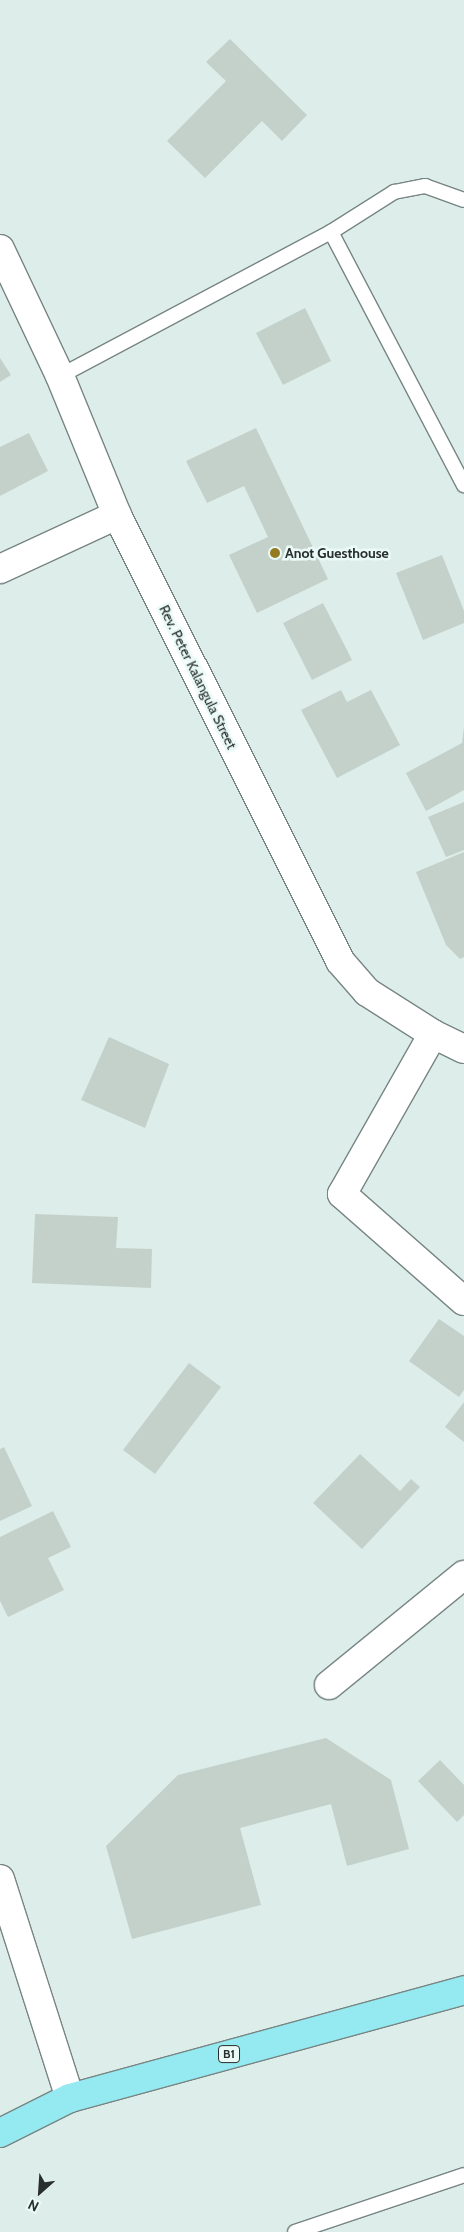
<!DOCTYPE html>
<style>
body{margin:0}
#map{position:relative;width:464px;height:2232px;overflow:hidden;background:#ddedea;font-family:Cabin,sans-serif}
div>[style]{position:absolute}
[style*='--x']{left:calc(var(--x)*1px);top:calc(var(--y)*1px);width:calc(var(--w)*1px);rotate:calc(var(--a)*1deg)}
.building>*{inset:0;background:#c4d1cb}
.roads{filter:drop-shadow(1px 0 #778583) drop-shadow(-1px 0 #778583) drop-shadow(0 1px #778583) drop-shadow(0 -1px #778583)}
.lane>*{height:14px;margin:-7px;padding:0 7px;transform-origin:7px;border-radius:7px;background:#fff}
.street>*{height:28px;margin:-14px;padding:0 14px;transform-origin:14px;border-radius:14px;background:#fff}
.secondary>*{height:28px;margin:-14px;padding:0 14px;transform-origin:14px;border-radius:14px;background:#fff}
.primary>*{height:28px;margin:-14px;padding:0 14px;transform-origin:14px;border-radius:14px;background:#95e9f0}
.dots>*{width:14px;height:14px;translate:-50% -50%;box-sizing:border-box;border:2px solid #eafaf7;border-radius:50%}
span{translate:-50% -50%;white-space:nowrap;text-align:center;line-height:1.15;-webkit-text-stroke:5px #eafaf7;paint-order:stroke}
.shield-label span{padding:1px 4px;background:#eafaf7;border:1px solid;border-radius:4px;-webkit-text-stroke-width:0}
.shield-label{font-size:12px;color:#282e2d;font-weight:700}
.poi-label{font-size:14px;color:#282e2d;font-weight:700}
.left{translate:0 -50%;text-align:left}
.street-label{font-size:14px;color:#282e2d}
.north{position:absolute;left:15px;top:2167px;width:50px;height:50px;-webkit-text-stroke:4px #eafaf7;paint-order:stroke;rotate:206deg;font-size:14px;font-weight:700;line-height:20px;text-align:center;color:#282e2d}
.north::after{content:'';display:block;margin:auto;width:18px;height:22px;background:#282e2d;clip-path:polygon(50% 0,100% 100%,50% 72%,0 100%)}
</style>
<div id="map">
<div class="building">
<div style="clip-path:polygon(230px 39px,307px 115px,282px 141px,262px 121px,205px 178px,167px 141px,226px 81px,206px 62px)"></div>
<div style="clip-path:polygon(305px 308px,331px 361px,283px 385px,256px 333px)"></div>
<div style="clip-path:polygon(0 358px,11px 375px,0 382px)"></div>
<div style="clip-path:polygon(256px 428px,328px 579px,257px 613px,229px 555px,268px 537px,244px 486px,207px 503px,186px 461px)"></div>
<div style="clip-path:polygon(29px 433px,48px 471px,0 496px,0 447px)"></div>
<div style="clip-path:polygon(442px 555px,464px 611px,464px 623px,423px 640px,396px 573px)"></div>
<div style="clip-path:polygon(323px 603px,352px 660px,312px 680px,283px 623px)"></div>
<div style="clip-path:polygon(341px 690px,347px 702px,371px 690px,400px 745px,337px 778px,301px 710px)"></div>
<div style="clip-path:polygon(464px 727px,464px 790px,426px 811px,406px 773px,462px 743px)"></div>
<div style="clip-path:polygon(464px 802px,464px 850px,446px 857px,428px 817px)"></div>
<div style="clip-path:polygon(464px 852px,464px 957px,460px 959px,446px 945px,416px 872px)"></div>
<div style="clip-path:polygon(109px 1037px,169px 1064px,145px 1128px,81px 1100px)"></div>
<div style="clip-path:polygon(35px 1214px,118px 1217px,116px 1248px,152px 1249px,151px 1288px,32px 1283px)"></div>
<div style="clip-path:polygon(439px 1319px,464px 1336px,464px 1390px,459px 1397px,409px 1361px)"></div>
<div style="clip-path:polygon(189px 1363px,221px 1387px,155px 1474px,123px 1450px)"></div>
<div style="clip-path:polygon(464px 1402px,464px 1442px,445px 1427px)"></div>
<div style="clip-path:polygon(4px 1447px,32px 1506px,0 1521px,0 1449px)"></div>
<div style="clip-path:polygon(360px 1454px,400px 1491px,411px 1479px,420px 1487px,362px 1549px,313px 1503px)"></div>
<div style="clip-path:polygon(53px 1511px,71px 1547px,48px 1558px,64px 1590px,8px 1617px,0 1601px,0 1537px)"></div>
<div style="clip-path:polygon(326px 1738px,391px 1780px,409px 1849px,347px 1866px,331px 1804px,240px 1828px,261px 1905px,132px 1939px,106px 1846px,178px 1775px)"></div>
<div style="clip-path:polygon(440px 1760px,464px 1785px,464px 1815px,457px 1822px,418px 1781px)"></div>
</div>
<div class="roads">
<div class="lane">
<div style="--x:331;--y:232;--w:75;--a:-32.4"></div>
<div style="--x:394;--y:192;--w:32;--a:-11"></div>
<div style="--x:425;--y:186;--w:41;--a:19.7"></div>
<div style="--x:60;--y:376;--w:307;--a:-28"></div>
<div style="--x:331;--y:232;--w:286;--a:62.3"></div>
<div style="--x:295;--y:2232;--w:178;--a:-18.6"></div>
</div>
<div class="street">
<div style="--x:0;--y:249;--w:140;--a:64.7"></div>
<div style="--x:60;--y:376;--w:150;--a:67.7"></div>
<div style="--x:117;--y:515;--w:499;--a:63.4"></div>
<div style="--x:340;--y:961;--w:41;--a:48.9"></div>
<div style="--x:367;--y:992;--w:78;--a:32.5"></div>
<div style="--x:433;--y:1034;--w:34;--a:26"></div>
<div style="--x:0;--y:569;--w:129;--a:-24.8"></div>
<div style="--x:433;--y:1034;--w:184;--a:119.6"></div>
<div style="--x:342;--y:1194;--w:162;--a:41.3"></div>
<div style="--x:329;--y:1685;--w:174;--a:-39.2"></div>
</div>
<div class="secondary">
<div style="--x:0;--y:1879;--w:230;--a:72.3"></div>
</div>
<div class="primary">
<div style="--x:0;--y:2133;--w:78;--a:-26.6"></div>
<div style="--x:70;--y:2098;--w:409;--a:-15.3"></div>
</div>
</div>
<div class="dots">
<div style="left:275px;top:553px;background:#947b22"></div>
</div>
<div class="shield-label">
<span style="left:229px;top:2054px">B1</span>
</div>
<div class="poi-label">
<span class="left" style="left:285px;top:553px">Anot Guesthouse</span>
</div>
<div class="street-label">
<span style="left:198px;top:677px;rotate:64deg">Rev. Peter Kalangula Street</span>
</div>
<div class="north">N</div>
</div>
